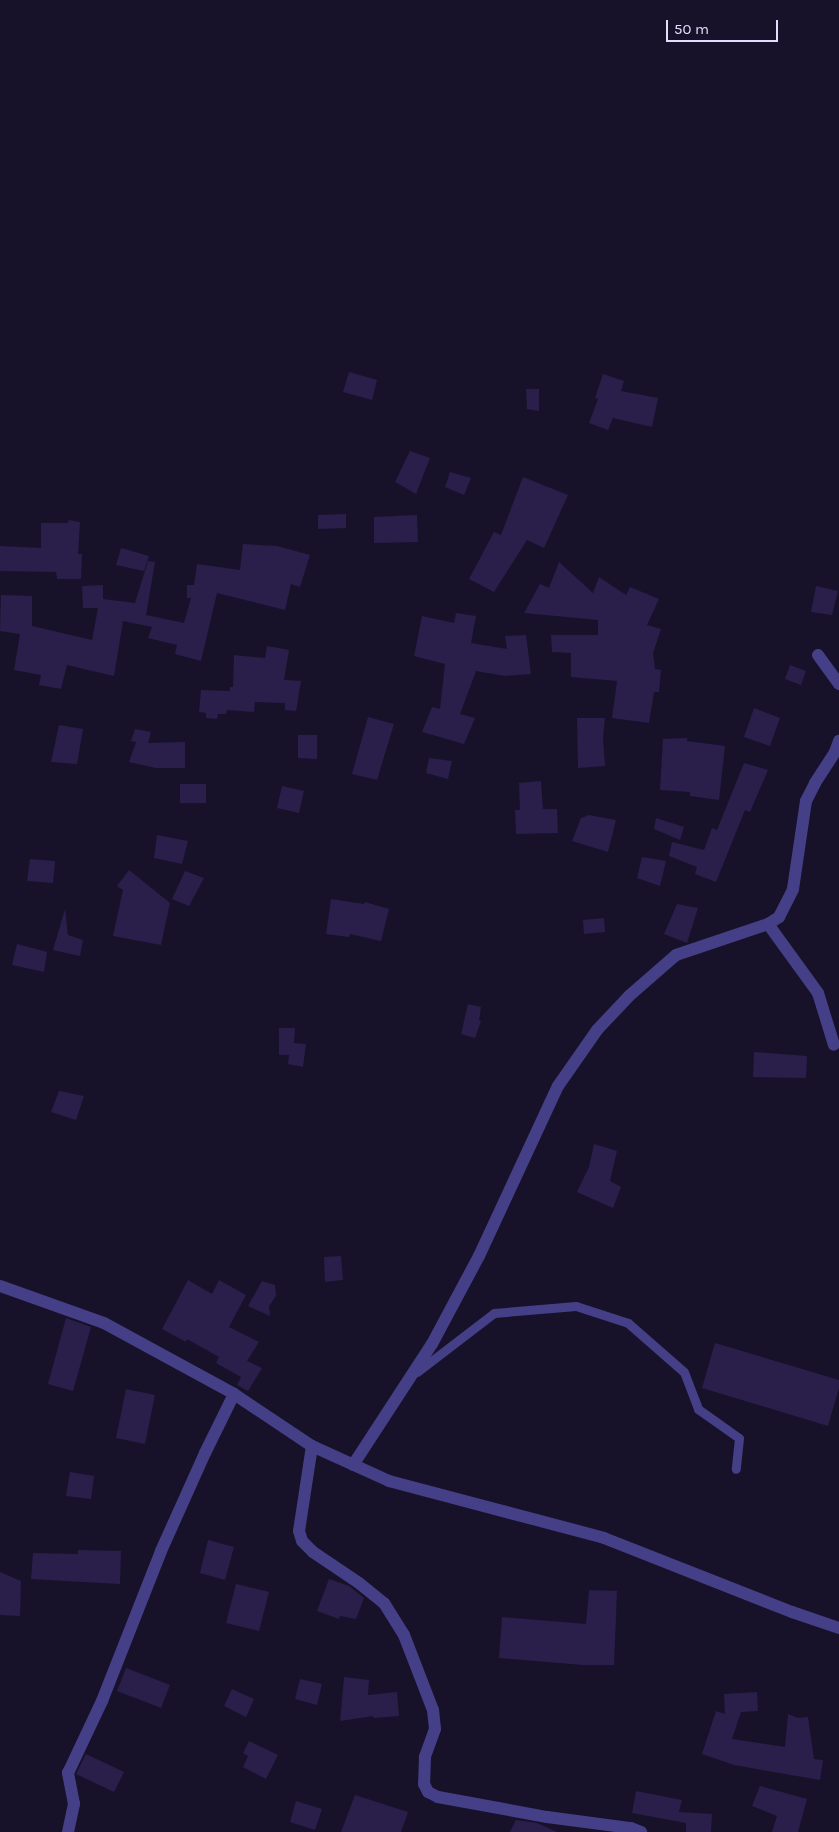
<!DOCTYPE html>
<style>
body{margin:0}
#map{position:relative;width:839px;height:1832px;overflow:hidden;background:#17122a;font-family:Karla,sans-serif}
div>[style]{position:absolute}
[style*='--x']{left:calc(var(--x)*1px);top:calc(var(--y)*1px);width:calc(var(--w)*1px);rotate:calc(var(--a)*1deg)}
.building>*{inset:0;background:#2a1e4b}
.lane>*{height:9px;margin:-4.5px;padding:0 4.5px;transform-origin:4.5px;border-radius:4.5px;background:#453f87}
.street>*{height:12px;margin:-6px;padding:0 6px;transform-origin:6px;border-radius:6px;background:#453f87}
span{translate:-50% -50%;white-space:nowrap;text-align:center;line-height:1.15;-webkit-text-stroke:5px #17122a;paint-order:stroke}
.scale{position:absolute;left:666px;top:20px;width:112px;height:22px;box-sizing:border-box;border:2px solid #e2dcfe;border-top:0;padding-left:6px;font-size:15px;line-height:18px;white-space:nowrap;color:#e2dcfe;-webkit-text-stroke:4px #17122a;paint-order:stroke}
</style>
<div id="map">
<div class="building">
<div style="clip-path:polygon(349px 372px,377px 380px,372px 400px,343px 392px)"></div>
<div style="clip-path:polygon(603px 374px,624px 381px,621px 391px,658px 398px,652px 427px,613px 418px,608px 430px,589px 423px,598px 399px,595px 398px)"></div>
<div style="clip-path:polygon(526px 389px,539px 389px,539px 411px,527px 409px)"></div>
<div style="clip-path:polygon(410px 451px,430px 458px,416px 494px,395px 482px)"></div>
<div style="clip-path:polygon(450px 472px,471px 478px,464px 495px,445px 487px)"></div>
<div style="clip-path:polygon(523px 477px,568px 495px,544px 548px,527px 540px,494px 592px,469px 579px,494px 532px,501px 535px)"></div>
<div style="clip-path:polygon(346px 514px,346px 528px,318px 529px,318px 515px)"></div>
<div style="clip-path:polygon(417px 515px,418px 542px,374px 543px,374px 517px)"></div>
<div style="clip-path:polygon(68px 520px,80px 522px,78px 554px,82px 554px,81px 579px,57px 579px,56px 572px,0 571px,0 546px,41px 548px,41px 523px,68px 523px)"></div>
<div style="clip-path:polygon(243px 544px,277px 546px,310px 555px,300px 587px,291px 584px,285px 610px,217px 593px,201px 661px,175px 654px,177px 645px,148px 638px,152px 627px,123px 621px,114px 676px,67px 665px,61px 689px,39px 685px,41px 675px,14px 670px,20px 634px,0 631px,1px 595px,32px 596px,32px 626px,92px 640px,98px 608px,83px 608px,82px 586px,103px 585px,103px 599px,135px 603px,148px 561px,155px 562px,146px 615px,184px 623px,191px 598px,187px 598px,187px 585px,194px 585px,197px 564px,240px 570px)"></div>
<div style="clip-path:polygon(121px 548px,149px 556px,144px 571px,116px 565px)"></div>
<div style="clip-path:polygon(559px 562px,593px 593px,599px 577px,626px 595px,630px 587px,659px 599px,647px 625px,661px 629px,653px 653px,655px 669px,661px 670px,659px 692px,654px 692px,649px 723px,612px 718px,617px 681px,571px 677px,571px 653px,552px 652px,551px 635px,598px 635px,598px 620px,524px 613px,540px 584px,549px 588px)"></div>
<div style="clip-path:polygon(816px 586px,838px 591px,832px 615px,811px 612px)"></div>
<div style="clip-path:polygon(456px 613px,476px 616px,471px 643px,507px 649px,505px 636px,526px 635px,531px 674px,505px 676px,476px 671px,460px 714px,475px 718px,464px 744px,422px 732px,432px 707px,440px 709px,445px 664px,414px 656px,422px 616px,454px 623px)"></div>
<div style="clip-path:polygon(267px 646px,289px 650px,284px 680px,301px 681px,296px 711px,285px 710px,285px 703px,255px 702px,254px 712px,227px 710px,226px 714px,218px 714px,217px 719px,206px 718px,206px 713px,199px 712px,201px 690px,230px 691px,230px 687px,233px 687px,234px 655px,265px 658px)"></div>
<div style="clip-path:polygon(790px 665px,806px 671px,801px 685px,785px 679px)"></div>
<div style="clip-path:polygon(754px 708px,780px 718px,770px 746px,744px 737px)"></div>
<div style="clip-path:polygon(368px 717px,394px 724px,377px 780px,352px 774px)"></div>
<div style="clip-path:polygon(577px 718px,605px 718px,603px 738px,605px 766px,578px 768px)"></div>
<div style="clip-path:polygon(59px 725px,83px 729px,77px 764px,51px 762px)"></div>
<div style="clip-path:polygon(135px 729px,151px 732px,148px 743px,185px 742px,185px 768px,156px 768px,129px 762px,136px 742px,131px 741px)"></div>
<div style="clip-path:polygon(298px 735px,317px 735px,317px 759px,298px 758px)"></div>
<div style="clip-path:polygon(687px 738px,687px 741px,725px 746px,719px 800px,690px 796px,690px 792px,660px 790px,663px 739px)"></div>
<div style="clip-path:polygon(429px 758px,452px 761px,448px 779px,426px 773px)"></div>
<div style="clip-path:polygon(744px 763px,768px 770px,750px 812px,745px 810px,716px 882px,695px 874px,697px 867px,669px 856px,672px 842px,704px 850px,712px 828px,717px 830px)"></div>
<div style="clip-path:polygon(541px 781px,543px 809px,557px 809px,558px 833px,516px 834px,515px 810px,520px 810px,519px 783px)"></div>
<div style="clip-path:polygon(180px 784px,206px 784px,206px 803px,180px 803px)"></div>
<div style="clip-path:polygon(282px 786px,304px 791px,299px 813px,277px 808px)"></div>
<div style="clip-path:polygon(589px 815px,616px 820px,608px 852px,572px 841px,581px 818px)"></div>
<div style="clip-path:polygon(656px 818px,684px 827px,680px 840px,654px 829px)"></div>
<div style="clip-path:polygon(157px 835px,188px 841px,182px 864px,154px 858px)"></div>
<div style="clip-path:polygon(642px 857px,666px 861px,660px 886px,637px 878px)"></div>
<div style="clip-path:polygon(30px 859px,55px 861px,53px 883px,27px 881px)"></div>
<div style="clip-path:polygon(129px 870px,170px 903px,161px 945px,113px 936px,123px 890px,117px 886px)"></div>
<div style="clip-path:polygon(185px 871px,204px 878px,189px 906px,172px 899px)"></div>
<div style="clip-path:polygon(331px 899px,364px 904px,365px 902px,389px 909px,381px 941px,350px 934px,349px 937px,326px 934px)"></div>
<div style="clip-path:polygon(677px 904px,698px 908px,687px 943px,664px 934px)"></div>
<div style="clip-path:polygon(65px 909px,68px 935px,83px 940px,80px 956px,53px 950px)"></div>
<div style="clip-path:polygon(604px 918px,605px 932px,584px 934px,583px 920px)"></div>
<div style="clip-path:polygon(17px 944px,47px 952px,44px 972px,12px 965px)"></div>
<div style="clip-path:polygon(468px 1004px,481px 1007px,479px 1020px,481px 1021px,475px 1038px,461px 1034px)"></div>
<div style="clip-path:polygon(279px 1028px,295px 1028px,294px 1043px,306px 1044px,303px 1067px,288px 1064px,289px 1055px,279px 1055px)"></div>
<div style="clip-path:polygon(754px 1052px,807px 1056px,806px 1078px,753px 1077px)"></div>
<div style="clip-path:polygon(59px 1091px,84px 1096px,76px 1120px,51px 1112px)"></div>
<div style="clip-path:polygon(594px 1144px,617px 1151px,610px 1181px,621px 1187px,613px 1208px,577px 1192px,589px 1167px)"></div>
<div style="clip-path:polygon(341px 1256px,343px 1280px,325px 1282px,324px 1257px)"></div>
<div style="clip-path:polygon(188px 1280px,212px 1294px,219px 1280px,246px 1295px,229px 1327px,259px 1342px,247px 1361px,262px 1368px,248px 1391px,237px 1385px,241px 1377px,216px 1363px,219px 1357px,187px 1339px,186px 1342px,162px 1329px)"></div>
<div style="clip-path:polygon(262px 1281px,275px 1285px,276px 1296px,269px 1306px,270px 1316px,248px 1306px)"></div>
<div style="clip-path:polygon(66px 1318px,91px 1327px,73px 1391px,48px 1384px)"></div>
<div style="clip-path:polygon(715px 1343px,839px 1380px,839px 1388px,828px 1426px,702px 1388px)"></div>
<div style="clip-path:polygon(126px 1389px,155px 1395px,145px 1444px,116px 1438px)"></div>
<div style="clip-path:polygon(70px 1472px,94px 1476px,91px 1499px,66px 1496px)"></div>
<div style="clip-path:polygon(208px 1540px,234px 1547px,225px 1580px,200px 1573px)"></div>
<div style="clip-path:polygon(78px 1550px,121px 1551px,120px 1584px,31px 1579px,33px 1553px,78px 1554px)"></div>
<div style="clip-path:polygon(0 1572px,21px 1581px,20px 1616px,0 1615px)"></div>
<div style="clip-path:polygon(329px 1579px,349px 1586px,364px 1598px,356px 1619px,340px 1616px,339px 1619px,317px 1611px)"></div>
<div style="clip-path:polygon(236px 1584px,269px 1592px,259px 1631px,226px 1623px)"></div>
<div style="clip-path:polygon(589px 1590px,617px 1591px,614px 1665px,583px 1665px,499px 1658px,502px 1617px,586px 1624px)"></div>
<div style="clip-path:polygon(126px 1668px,170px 1685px,161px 1708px,117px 1691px)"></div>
<div style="clip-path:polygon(344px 1677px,369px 1680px,368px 1695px,397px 1692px,399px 1716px,373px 1718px,373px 1716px,340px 1721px)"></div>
<div style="clip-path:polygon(300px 1679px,322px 1684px,317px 1705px,295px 1699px)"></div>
<div style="clip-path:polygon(232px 1689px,254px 1699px,246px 1717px,224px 1706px)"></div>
<div style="clip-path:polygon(757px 1692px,758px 1711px,741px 1712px,732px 1739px,785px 1747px,788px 1714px,798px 1718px,808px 1717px,814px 1759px,823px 1760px,820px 1780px,734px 1765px,702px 1754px,716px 1711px,725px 1714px,724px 1694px)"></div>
<div style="clip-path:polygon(249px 1741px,278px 1755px,266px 1779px,243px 1767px,248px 1756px,243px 1753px)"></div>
<div style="clip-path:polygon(86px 1754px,124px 1772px,114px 1792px,76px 1774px)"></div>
<div style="clip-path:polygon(760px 1786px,807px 1799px,798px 1832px,772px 1832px,777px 1816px,752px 1806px)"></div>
<div style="clip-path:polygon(636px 1791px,682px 1800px,679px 1812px,712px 1814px,711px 1832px,686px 1832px,686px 1823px,632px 1813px)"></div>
<div style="clip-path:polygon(355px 1795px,408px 1812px,401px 1832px,341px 1832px)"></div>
<div style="clip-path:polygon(296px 1801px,322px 1809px,315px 1830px,290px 1822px)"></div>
<div style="clip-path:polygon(516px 1820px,537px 1823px,557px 1832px,510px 1832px)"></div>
</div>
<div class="lane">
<div style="--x:417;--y:1372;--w:97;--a:-37.5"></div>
<div style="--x:494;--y:1313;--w:82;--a:-4.9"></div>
<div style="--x:576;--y:1306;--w:55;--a:18.1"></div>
<div style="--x:628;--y:1323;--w:74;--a:41.2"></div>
<div style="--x:684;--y:1372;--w:40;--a:69"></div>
<div style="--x:698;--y:1409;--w:50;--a:35.3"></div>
<div style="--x:739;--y:1438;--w:31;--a:96"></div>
</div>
<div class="street">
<div style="--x:818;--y:655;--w:36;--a:54"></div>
<div style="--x:768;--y:924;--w:85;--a:54.1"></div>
<div style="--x:818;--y:993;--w:54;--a:72.9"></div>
<div style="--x:0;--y:1286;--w:110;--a:19.6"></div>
<div style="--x:104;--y:1323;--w:148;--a:28.6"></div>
<div style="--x:234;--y:1394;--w:94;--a:33.7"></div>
<div style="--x:312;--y:1446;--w:85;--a:24.4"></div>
<div style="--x:389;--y:1481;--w:222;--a:14.8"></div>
<div style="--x:604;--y:1538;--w:202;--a:21.5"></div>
<div style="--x:792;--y:1612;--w:50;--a:18.8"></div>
<div style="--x:312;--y:1446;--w:86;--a:98.7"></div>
<div style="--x:299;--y:1531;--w:10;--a:73"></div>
<div style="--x:302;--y:1541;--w:16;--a:45"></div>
<div style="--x:313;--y:1552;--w:55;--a:34"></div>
<div style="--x:359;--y:1583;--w:32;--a:39"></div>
<div style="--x:384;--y:1603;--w:38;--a:58"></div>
<div style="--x:404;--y:1635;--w:80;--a:68.9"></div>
<div style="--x:433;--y:1710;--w:19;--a:84"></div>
<div style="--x:435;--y:1729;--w:30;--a:110"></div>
<div style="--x:425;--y:1757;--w:27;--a:92"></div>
<div style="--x:424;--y:1784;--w:9;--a:63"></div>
<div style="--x:428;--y:1792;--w:11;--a:27"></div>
<div style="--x:438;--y:1797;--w:111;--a:10.4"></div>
<div style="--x:547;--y:1817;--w:85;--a:7.5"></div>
<div style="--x:631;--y:1828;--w:11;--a:22"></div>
<div style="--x:353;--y:1465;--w:145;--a:-56.9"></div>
<div style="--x:432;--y:1344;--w:100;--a:-61.9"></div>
<div style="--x:479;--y:1256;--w:187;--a:-65.1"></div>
<div style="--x:558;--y:1086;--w:68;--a:-55.1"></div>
<div style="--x:597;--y:1030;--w:47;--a:-46.7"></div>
<div style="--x:629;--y:996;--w:62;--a:-41.1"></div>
<div style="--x:676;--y:955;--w:97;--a:-18.6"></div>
<div style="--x:768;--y:924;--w:13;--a:-32"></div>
<div style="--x:779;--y:917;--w:31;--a:-63"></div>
<div style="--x:793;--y:889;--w:89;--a:-81.6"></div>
<div style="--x:806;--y:801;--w:20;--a:-63"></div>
<div style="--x:815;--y:783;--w:37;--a:-57"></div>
<div style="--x:835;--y:752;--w:12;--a:-70"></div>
<div style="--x:68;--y:1832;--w:29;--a:-78"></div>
<div style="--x:74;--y:1804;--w:32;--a:-101"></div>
<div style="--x:68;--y:1773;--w:80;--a:-64.7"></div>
<div style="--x:102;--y:1701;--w:161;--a:-68.5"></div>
<div style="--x:161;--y:1551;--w:107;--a:-65.8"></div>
<div style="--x:205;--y:1453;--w:66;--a:-63.8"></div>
</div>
<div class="scale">50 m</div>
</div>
